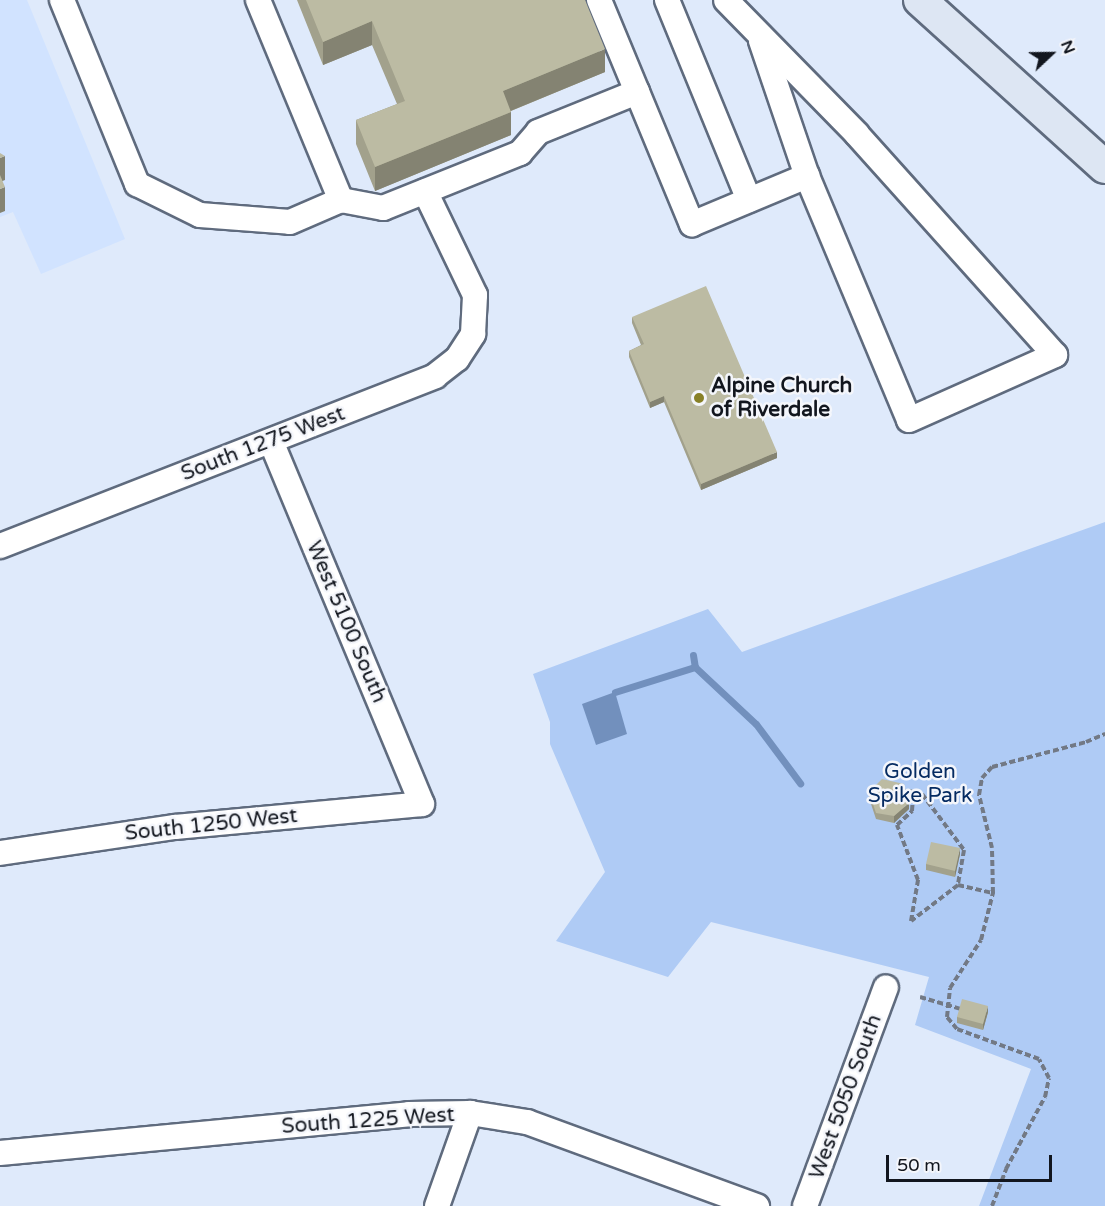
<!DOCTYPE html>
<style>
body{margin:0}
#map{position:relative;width:1105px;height:1206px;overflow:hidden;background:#dfeafb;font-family:"Varela Round",sans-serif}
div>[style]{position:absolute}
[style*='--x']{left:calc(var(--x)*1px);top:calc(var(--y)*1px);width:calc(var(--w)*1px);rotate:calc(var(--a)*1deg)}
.built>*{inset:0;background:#d1e3ff}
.green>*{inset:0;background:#afcbf5}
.water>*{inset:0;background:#7290bd}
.stream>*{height:7px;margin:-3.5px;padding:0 3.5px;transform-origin:3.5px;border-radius:3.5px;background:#7290bd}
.path>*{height:4px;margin-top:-2px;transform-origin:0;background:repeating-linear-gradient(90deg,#727985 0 6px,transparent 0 9px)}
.roads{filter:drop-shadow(2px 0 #5f6b7e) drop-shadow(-2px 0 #5f6b7e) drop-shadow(0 2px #5f6b7e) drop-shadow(0 -2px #5f6b7e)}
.minor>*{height:24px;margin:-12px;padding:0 12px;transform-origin:12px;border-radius:12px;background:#fff}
.major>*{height:32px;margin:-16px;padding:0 16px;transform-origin:16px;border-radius:16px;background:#dde6f3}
.wall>*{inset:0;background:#a2a18c}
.shaded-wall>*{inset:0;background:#848372}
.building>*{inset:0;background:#bcbba3}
.dots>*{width:16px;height:16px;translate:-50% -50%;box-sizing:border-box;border:3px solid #f4f6fb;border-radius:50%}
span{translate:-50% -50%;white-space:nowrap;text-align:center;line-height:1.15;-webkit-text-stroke:5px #f4f6fb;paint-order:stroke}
.poi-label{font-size:21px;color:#12161e;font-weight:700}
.left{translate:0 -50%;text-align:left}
.street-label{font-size:21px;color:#12161e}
.park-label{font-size:21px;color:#052b62}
.north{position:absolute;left:1021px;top:24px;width:60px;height:60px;-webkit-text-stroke:4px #f4f6fb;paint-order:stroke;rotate:68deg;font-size:16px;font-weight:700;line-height:24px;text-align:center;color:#12161e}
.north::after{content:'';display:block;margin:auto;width:21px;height:27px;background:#12161e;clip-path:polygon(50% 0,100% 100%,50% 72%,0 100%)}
.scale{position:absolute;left:886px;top:1155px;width:166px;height:27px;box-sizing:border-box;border:3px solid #12161e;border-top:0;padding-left:8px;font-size:18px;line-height:21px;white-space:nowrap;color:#12161e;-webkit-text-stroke:4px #f4f6fb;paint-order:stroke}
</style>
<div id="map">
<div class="built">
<div style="clip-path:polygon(0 0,27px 0,125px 239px,41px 274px,13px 212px,0 217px)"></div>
</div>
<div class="green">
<div style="clip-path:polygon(1105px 522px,1105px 1206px,979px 1206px,1031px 1069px,915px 1025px,929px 977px,711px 922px,668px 977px,556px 941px,605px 872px,550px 744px,550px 722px,533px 674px,708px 609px,742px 652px)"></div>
</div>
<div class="water">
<div style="clip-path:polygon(615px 692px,627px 734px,596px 745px,582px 704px)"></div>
</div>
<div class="stream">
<div style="--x:693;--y:655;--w:12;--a:81"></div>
<div style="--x:695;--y:667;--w:83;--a:43.1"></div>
<div style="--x:756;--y:724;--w:74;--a:53.3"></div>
<div style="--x:615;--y:692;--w:84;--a:-17.4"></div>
</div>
<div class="path">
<div style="--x:909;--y:791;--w:13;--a:13"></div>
<div style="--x:922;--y:794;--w:70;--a:53.1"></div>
<div style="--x:964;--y:850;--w:36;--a:100"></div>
<div style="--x:958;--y:885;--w:59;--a:142.5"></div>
<div style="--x:911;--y:921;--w:42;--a:-80.3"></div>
<div style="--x:918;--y:880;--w:59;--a:-110.9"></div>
<div style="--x:897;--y:825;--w:21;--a:-43"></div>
<div style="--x:912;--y:811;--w:13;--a:-86"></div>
<div style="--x:913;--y:798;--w:8;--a:-120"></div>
<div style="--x:958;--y:885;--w:36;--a:13"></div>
<div style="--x:920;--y:997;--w:43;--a:16.3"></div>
<div style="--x:992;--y:1206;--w:40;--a:-69"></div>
<div style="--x:1006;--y:1169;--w:82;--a:-61.6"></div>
<div style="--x:1045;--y:1097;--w:19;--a:-78"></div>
<div style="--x:1049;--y:1078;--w:21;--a:-118"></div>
<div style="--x:1039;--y:1059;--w:87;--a:-159.9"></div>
<div style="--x:957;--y:1029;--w:16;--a:-130"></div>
<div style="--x:947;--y:1017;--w:29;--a:-84"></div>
<div style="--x:950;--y:988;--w:57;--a:-57.1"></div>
<div style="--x:981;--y:940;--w:49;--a:-75.7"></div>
<div style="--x:993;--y:893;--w:45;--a:-91.3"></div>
<div style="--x:992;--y:848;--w:55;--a:-103.8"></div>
<div style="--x:979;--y:795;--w:17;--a:-80"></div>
<div style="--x:982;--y:778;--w:15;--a:-48"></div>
<div style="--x:992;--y:767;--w:97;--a:-14.9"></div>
<div style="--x:1086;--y:742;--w:21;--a:-23"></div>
</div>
<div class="roads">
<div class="minor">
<div style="--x:62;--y:0;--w:199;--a:67.8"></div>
<div style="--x:137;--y:184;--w:70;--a:26.2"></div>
<div style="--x:200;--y:215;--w:90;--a:4.4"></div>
<div style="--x:290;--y:222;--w:56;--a:-23.3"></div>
<div style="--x:341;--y:200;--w:43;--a:10.8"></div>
<div style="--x:383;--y:208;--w:148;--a:-21.9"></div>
<div style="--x:520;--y:153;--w:28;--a:-49"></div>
<div style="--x:538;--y:132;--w:107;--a:-22"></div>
<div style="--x:258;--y:0;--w:217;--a:67.5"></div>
<div style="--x:599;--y:0;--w:243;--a:67.5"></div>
<div style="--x:692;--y:224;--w:125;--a:-22.7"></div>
<div style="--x:807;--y:176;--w:264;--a:67.3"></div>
<div style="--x:909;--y:420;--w:160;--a:-24"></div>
<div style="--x:1055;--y:355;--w:297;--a:-131.9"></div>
<div style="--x:857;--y:134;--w:187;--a:-134.4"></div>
<div style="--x:667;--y:0;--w:216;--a:67.7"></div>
<div style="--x:761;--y:41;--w:143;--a:71.2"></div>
<div style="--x:0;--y:546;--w:467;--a:-21.3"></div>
<div style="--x:435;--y:376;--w:28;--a:-38"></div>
<div style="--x:457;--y:359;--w:30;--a:-57"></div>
<div style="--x:473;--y:334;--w:39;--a:-87"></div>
<div style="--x:475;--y:295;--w:115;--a:-115.7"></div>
<div style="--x:0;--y:853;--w:177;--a:-8.5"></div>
<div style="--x:175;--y:827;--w:248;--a:-5.3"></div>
<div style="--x:422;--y:804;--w:393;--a:-112.6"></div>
<div style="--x:0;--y:1153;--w:411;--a:-5.4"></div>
<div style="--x:409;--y:1114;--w:61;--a:-0.9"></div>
<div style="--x:470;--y:1113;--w:58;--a:9"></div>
<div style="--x:527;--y:1122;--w:245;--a:20.1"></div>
<div style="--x:437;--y:1206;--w:99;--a:-70.5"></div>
<div style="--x:805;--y:1206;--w:233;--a:-69.7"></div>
</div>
<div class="major">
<div style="--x:920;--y:0;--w:249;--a:42.1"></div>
</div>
</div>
<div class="wall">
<div style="clip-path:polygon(297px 0,585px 0,605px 72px,511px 111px,511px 135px,375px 191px,356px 144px,356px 120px,397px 104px,372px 45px,323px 65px)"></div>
<div style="clip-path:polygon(632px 317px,777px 458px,701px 490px,664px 402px,650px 408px,629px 357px,629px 351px,641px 345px,632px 323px)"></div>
<div style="clip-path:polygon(869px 792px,909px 809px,894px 823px,876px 819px,869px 798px)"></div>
<div style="clip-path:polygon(960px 854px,955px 877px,926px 870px,926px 864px)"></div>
<div style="clip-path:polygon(988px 1012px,983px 1030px,957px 1023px,957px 1017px)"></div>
</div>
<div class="shaded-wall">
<div style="clip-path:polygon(372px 21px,372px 45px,323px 65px,323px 42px)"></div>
<div style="clip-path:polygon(605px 49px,605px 72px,503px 114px,503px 91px)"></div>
<div style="clip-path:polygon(511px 112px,511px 135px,375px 191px,375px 167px)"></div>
<div style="clip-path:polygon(5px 156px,5px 180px,0 182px,0 158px)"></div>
<div style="clip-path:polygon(5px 187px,5px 211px,0 213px,0 189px)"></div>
<div style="clip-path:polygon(664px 396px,664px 402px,650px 408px,650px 402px)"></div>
<div style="clip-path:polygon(777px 452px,777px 458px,701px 490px,701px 484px)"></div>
<div style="clip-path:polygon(909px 803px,909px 809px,894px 823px,894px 816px)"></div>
<div style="clip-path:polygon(960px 848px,960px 854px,955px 877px,955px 871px)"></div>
<div style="clip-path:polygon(988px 1006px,988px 1012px,983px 1030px,983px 1024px)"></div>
</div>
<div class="building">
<div style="clip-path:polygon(306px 0,585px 0,605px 49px,503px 91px,511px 112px,375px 167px,356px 120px,405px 101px,372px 21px,323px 42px)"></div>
<div style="clip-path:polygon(0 153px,5px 156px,0 158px)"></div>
<div style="clip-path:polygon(0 175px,5px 187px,0 189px)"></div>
<div style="clip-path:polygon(706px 286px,777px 452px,701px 484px,664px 396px,650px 402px,629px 351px,644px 344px,632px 317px)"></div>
<div style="clip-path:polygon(882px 779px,904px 784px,909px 803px,894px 816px,876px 813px,869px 792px)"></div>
<div style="clip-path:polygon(931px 842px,960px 848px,955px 871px,926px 864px)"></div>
<div style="clip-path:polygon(962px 999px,988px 1006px,983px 1024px,957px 1017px)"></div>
</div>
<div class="dots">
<div style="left:699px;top:398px;background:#888128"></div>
</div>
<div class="poi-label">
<span class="left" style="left:711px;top:398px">Alpine Church<br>of Riverdale</span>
</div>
<div class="street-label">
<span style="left:263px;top:444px;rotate:-21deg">South 1275 West</span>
<span style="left:346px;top:622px;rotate:67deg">West 5100 South</span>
<span style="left:211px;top:825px;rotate:-6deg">South 1250 West</span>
<span style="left:846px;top:1097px;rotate:-70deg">West 5050 South</span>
<span style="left:368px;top:1121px;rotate:-4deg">South 1225 West</span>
</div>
<div class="park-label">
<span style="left:920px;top:784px">Golden<br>Spike Park</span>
</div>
<div class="north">N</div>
<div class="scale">50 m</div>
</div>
